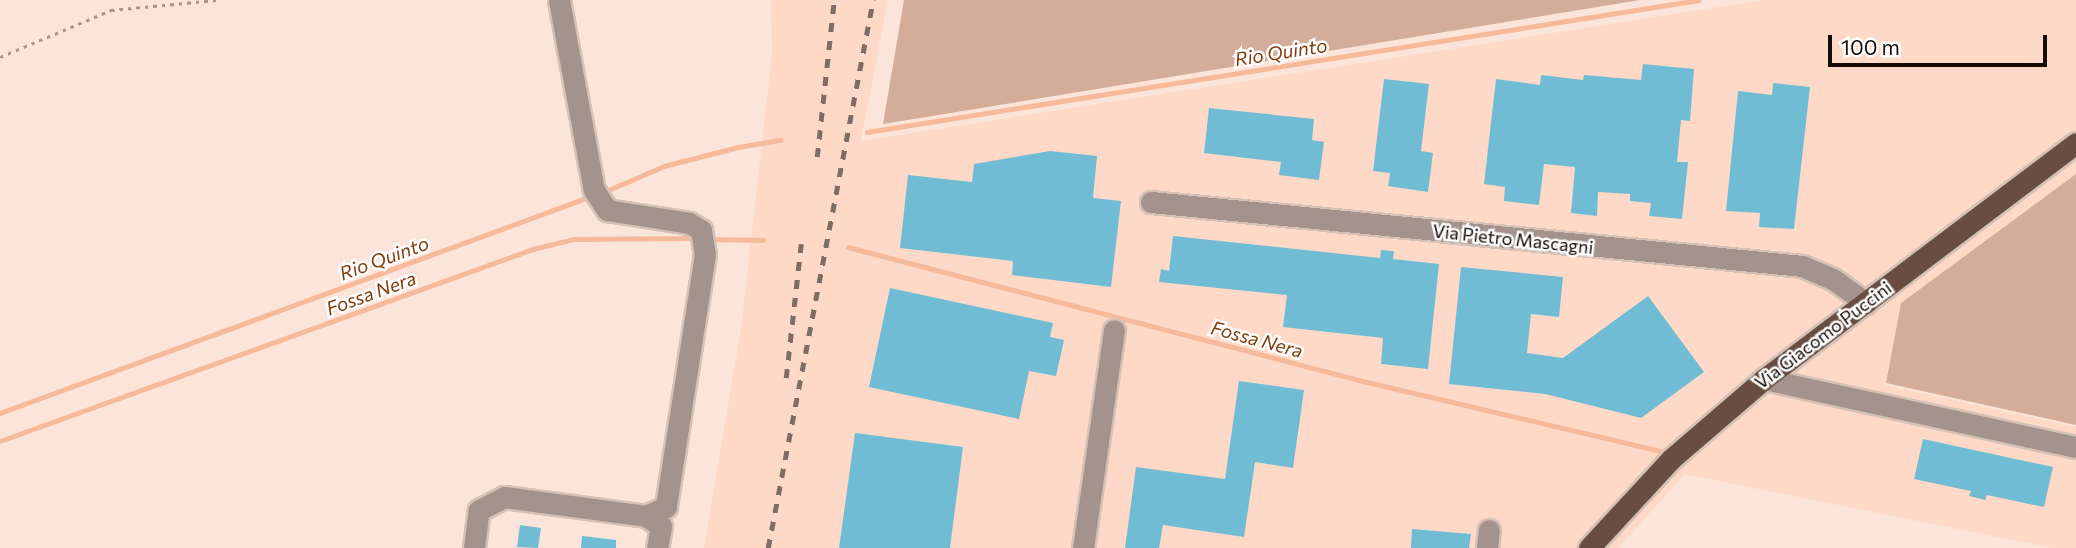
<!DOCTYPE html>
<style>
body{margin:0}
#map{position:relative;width:2076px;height:548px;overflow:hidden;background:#fbe4d9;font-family:Commissioner,sans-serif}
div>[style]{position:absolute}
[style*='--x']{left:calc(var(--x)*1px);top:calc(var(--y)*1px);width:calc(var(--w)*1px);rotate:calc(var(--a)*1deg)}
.built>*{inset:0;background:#fed9c7}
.green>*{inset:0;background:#d3ad9a}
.stream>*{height:4.5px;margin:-2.25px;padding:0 2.25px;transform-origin:2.25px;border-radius:2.25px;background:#f6b99a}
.building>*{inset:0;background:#71bcd5}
.path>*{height:2.5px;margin-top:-1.25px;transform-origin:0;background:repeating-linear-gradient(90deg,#a7948b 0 3.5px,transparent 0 8.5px)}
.roads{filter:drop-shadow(2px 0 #d6c1b7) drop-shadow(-2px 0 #d6c1b7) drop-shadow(0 2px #d6c1b7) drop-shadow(0 -2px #d6c1b7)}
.minor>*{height:21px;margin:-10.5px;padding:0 10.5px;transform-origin:10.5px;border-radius:10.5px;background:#a3938c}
.major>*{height:21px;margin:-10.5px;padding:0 10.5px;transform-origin:10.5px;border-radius:10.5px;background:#684d40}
.rail>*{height:4.5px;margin-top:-2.25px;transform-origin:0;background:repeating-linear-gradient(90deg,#7e6d65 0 9px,transparent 0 18px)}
span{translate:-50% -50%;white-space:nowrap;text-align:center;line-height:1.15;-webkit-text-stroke:5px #fff;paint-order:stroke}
.street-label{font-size:18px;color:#160a05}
.water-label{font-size:19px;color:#833b0e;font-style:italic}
.scale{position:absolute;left:1828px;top:35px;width:219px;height:32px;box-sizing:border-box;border:4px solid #160a05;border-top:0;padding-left:9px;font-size:21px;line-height:24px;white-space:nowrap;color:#160a05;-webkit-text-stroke:5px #fff;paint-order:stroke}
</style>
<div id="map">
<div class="built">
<div style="clip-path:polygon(771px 0,888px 0,861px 141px,1764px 0,2076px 0,2076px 174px,1901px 303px,1885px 385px,2076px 427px,2076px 548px,2052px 548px,1685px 474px,1618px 548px,704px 548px,741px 329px,772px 54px)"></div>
</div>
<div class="green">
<div style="clip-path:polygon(904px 0,1640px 0,883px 124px)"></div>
<div style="clip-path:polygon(2076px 174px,2076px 425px,1886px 383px,1901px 303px)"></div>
</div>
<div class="stream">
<div style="--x:867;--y:132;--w:842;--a:-9.02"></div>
<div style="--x:604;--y:192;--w:65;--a:-23.4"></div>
<div style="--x:664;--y:166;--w:76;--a:-14.4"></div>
<div style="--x:738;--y:147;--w:43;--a:-9.5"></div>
<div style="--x:708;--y:239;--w:55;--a:1"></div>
<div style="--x:848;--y:247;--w:536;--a:14.58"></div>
<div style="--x:1367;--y:382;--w:302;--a:13.2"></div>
<div style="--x:0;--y:413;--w:627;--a:-20.14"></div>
<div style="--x:0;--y:441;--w:567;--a:-19.81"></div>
<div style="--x:533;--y:249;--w:42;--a:-13.7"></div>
<div style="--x:574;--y:239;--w:122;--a:-0.5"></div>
</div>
<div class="building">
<div style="clip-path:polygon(1643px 64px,1694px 69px,1690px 121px,1681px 120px,1677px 162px,1688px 162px,1682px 219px,1649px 216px,1651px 203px,1630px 201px,1630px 194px,1598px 192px,1597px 216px,1571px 213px,1575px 167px,1544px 164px,1539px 205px,1504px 201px,1505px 187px,1484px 184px,1496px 79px,1540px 85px,1541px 75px,1583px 80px,1584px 75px,1641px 80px)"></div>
<div style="clip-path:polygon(1384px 79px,1429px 84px,1421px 151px,1433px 153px,1428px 192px,1388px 186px,1390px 173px,1373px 171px)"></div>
<div style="clip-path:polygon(1773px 83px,1810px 87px,1794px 229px,1759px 227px,1760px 213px,1726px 211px,1738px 91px,1772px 95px)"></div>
<div style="clip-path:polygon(1209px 108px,1314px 119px,1312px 140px,1324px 142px,1319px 180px,1279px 175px,1281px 162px,1204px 153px)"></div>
<div style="clip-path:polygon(1050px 151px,1097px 156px,1093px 198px,1121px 201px,1111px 287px,1012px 275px,1013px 261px,900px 248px,908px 175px,972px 182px,974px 164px)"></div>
<div style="clip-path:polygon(1173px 236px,1380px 258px,1381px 250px,1394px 251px,1393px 259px,1439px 264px,1428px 369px,1381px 364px,1383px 338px,1283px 327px,1287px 295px,1159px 282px,1161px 269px,1169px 271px)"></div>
<div style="clip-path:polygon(1461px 267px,1563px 277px,1559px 317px,1531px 314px,1527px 353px,1563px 358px,1648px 296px,1704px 372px,1641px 418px,1545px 394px,1449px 384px)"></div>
<div style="clip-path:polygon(890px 288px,1053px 323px,1050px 337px,1064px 340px,1056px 376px,1029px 371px,1019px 419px,869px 387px)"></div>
<div style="clip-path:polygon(1239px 381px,1304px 390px,1293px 468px,1255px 462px,1244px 537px,1163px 525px,1159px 548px,1125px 548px,1136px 467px,1225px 479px)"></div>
<div style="clip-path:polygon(855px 433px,963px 447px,950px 548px,839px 548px)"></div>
<div style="clip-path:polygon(1923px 439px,2053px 467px,2044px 507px,1987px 495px,1985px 500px,1969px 496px,1971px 491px,1914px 479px)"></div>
<div style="clip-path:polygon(520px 525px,541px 528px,538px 548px,517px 547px)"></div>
<div style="clip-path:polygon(1412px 529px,1471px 534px,1469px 548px,1411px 548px)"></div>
<div style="clip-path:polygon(582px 536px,616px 540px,616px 548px,581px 548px)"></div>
</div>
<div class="path">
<div style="--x:0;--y:57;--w:121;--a:-22.9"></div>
<div style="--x:111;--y:10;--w:106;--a:-5.4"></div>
</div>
<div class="roads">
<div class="minor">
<div style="--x:559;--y:0;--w:193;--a:79.6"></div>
<div style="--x:594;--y:190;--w:24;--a:57"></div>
<div style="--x:607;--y:210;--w:83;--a:9"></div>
<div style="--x:689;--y:223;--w:14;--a:30"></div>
<div style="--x:701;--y:230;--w:24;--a:81"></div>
<div style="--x:705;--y:254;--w:256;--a:98.8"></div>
<div style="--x:666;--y:507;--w:22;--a:156"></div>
<div style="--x:1151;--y:202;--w:654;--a:5.61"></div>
<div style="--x:1802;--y:266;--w:34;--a:23"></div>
<div style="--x:1833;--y:279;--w:41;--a:36"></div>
<div style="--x:1764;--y:379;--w:319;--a:12.3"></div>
<div style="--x:474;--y:548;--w:38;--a:-83"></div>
<div style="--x:479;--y:510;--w:28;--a:-27"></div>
<div style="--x:504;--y:497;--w:143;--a:7.6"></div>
<div style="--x:646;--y:516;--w:18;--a:34"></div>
<div style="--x:661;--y:526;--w:22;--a:100"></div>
<div style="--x:1083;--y:548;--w:220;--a:-81.9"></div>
<div style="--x:1487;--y:548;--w:18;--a:-84"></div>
</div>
<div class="major">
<div style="--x:1589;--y:548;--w:121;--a:-47.3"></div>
<div style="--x:1671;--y:459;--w:123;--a:-40.7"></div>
<div style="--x:1764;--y:379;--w:391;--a:-37.1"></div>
</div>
</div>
<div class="rail">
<div style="--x:817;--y:157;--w:158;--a:-83.8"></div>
<div style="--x:786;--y:378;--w:135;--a:-83.6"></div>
<div style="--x:768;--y:548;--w:558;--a:-79.15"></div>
</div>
<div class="street-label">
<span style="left:1513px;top:239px;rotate:6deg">Via Pietro Mascagni</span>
<span style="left:1823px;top:335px;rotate:-37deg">Via Giacomo Puccini</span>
</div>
<div class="water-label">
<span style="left:1281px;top:52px;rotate:-9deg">Rio Quinto</span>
<span style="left:384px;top:258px;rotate:-20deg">Rio Quinto</span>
<span style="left:371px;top:293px;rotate:-20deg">Fossa Nera</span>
<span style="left:1257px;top:339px;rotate:15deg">Fossa Nera</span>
</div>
<div class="scale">100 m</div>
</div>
